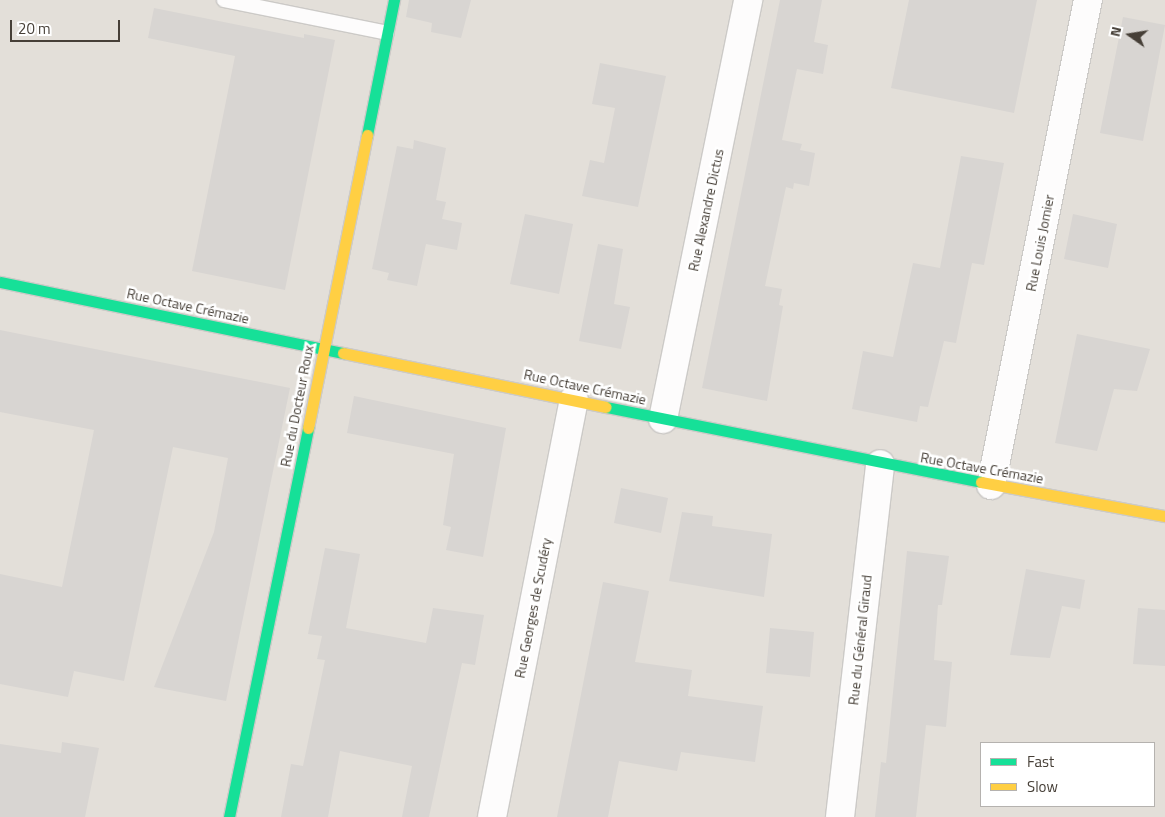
<!DOCTYPE html>
<meta charset="utf-8">
<style>
body{margin:0}
#map{position:relative;width:1165px;height:817px;overflow:hidden;background:#f0eeeb;font-family:"Titillium Web",sans-serif}
div>[style]{position:absolute}
[style*='--x']{left:calc(var(--x)*1px);top:calc(var(--y)*1px);width:calc(var(--w)*1px);rotate:calc(var(--a)*1deg)}
.residential>*{inset:0;background:#e3dfd9}
.building>*{inset:0;background:#d8d5d2}
.roads{filter:drop-shadow(1px 0 #cccac7) drop-shadow(-1px 0 #cccac7) drop-shadow(0 1px #cccac7) drop-shadow(0 -1px #cccac7)}
.lane>*{height:14px;margin:-7px;padding:0 7px;transform-origin:7px;border-radius:7px;background:#fdfcfc}
.street>*{height:28px;margin:-14px;padding:0 14px;transform-origin:14px;border-radius:14px;background:#fdfcfc}
.fast>*{height:11px;margin:-5.5px;padding:0 5.5px;transform-origin:5.5px;border-radius:5.5px;background:#16e098}
.slow>*{height:11px;margin:-5.5px;padding:0 5.5px;transform-origin:5.5px;border-radius:5.5px;background:#ffcf43}
span{translate:-50% -50%;white-space:nowrap;text-align:center;line-height:1.15;-webkit-text-stroke:5px #fff;paint-order:stroke}
.street-label{font-size:14px;color:#463f37}
.legend{position:absolute;left:980px;top:742px;width:175px;height:65px;box-sizing:border-box;background:#fff;border:1px solid #b5b2af;margin:0;padding:6px 9px;list-style:none;font-size:15px;color:#463f37}
.legend li{display:flex;align-items:center;gap:10px;height:25px}
.legend b{width:25px;border:1px solid #b5b2af}
.north{position:absolute;left:1105px;top:10px;width:50px;height:50px;-webkit-text-stroke:4px #fff;paint-order:stroke;rotate:283deg;font-size:14px;font-weight:700;line-height:20px;text-align:center;color:#463f37}
.north::after{content:'';display:block;margin:auto;width:18px;height:22px;background:#463f37;clip-path:polygon(50% 0,100% 100%,50% 72%,0 100%)}
.scale{position:absolute;left:10px;top:20px;width:110px;height:22px;box-sizing:border-box;border:2px solid #463f37;border-top:0;padding-left:6px;font-size:15px;line-height:18px;white-space:nowrap;color:#463f37;-webkit-text-stroke:4px #fff;paint-order:stroke}
</style>
<div id="map">
<div class="residential">
<div style="clip-path:polygon(evenodd,0 0,1165px 0,1165px 817px,0 817px,0 0,981px 743px,1154px 743px,1154px 806px,981px 806px,981px 743px)"></div>
</div>
<div class="building">
<div style="clip-path:polygon(409px 0,471px 0,461px 38px,431px 32px,432px 23px,406px 17px)"></div>
<div style="clip-path:polygon(780px 0,822px 0,814px 42px,828px 45px,823px 74px,797px 69px,782px 140px,802px 144px,800px 150px,815px 153px,809px 186px,794px 183px,793px 189px,786px 187px,765px 286px,782px 289px,779px 305px,783px 306px,767px 401px,702px 388px)"></div>
<div style="clip-path:polygon(909px 0,1037px 0,1014px 113px,891px 88px)"></div>
<div style="clip-path:polygon(154px 8px,304px 38px,304px 34px,335px 40px,285px 290px,192px 271px,235px 56px,148px 38px)"></div>
<div style="clip-path:polygon(1123px 17px,1165px 25px,1143px 141px,1100px 133px)"></div>
<div style="clip-path:polygon(600px 63px,666px 76px,638px 207px,582px 196px,590px 160px,604px 163px,615px 108px,592px 104px)"></div>
<div style="clip-path:polygon(414px 140px,446px 148px,436px 200px,446px 202px,442px 219px,462px 223px,457px 250px,426px 244px,417px 286px,387px 280px,389px 273px,372px 269px,397px 146px,413px 149px)"></div>
<div style="clip-path:polygon(961px 156px,1004px 163px,984px 265px,972px 263px,956px 343px,944px 341px,928px 407px,920px 406px,917px 422px,852px 409px,863px 351px,893px 357px,913px 263px,940px 268px)"></div>
<div style="clip-path:polygon(525px 214px,573px 224px,559px 294px,510px 284px)"></div>
<div style="clip-path:polygon(1073px 214px,1117px 224px,1108px 268px,1064px 259px)"></div>
<div style="clip-path:polygon(598px 244px,623px 249px,614px 304px,630px 307px,621px 349px,579px 341px)"></div>
<div style="clip-path:polygon(0 330px,290px 388px,226px 701px,154px 687px,214px 532px,228px 458px,173px 447px,124px 681px,74px 671px,68px 697px,0 684px,0 574px,62px 587px,94px 430px,0 412px)"></div>
<div style="clip-path:polygon(1077px 334px,1150px 349px,1137px 391px,1114px 389px,1097px 451px,1055px 443px)"></div>
<div style="clip-path:polygon(354px 396px,506px 428px,483px 557px,446px 550px,451px 527px,443px 525px,454px 454px,347px 433px)"></div>
<div style="clip-path:polygon(621px 488px,668px 498px,661px 533px,614px 523px)"></div>
<div style="clip-path:polygon(682px 512px,713px 516px,712px 526px,772px 534px,764px 597px,669px 581px)"></div>
<div style="clip-path:polygon(325px 548px,360px 554px,346px 628px,426px 643px,433px 608px,484px 615px,475px 665px,462px 663px,429px 817px,402px 817px,412px 766px,340px 751px,328px 817px,281px 817px,291px 764px,303px 766px,325px 660px,317px 659px,322px 636px,308px 634px)"></div>
<div style="clip-path:polygon(907px 551px,949px 556px,942px 605px,938px 605px,934px 660px,952px 662px,946px 727px,926px 725px,916px 817px,875px 817px,881px 762px,886px 763px)"></div>
<div style="clip-path:polygon(1026px 569px,1085px 580px,1080px 609px,1062px 606px,1050px 658px,1010px 655px)"></div>
<div style="clip-path:polygon(603px 582px,649px 591px,635px 662px,692px 670px,688px 696px,763px 706px,755px 762px,681px 752px,677px 771px,619px 761px,608px 817px,557px 817px)"></div>
<div style="clip-path:polygon(1138px 608px,1165px 610px,1165px 666px,1133px 664px)"></div>
<div style="clip-path:polygon(770px 628px,814px 632px,810px 677px,766px 673px)"></div>
<div style="clip-path:polygon(62px 742px,99px 748px,85px 817px,0 817px,0 744px,61px 753px)"></div>
</div>
<div class="roads">
<div class="lane">
<div style="--x:224;--y:0;--w:166;--a:11.4"></div>
</div>
<div class="street">
<div style="--x:663;--y:419;--w:428;--a:-78.5"></div>
<div style="--x:991;--y:485;--w:495;--a:-78.7"></div>
<div style="--x:492;--y:817;--w:425;--a:-78.9"></div>
<div style="--x:840;--y:817;--w:355;--a:-83.5"></div>
</div>
<div class="fast">
<div style="--x:367;--y:135;--w:138;--a:-78.7"></div>
<div style="--x:0;--y:282;--w:350;--a:11.7"></div>
<div style="--x:606;--y:407;--w:382;--a:11.3"></div>
<div style="--x:229;--y:817;--w:397;--a:-78.5"></div>
</div>
<div class="slow">
<div style="--x:343;--y:353;--w:268;--a:11.6"></div>
<div style="--x:308;--y:428;--w:299;--a:-78.6"></div>
<div style="--x:981;--y:482;--w:187;--a:10.5"></div>
</div>
</div>
<div class="street-label">
<span style="left:706px;top:210px;rotate:-78deg">Rue Alexandre Dictus</span>
<span style="left:1040px;top:243px;rotate:-79deg">Rue Louis Jomier</span>
<span style="left:188px;top:306px;rotate:12deg">Rue Octave Crémazie</span>
<span style="left:585px;top:387px;rotate:12deg">Rue Octave Crémazie</span>
<span style="left:297px;top:406px;rotate:-79deg">Rue du Docteur Roux</span>
<span style="left:982px;top:468px;rotate:10deg">Rue Octave Crémazie</span>
<span style="left:533px;top:608px;rotate:-79deg">Rue Georges de Scudéry</span>
<span style="left:860px;top:640px;rotate:-84deg">Rue du Général Giraud</span>
</div>
<ul class="legend">
<li><b style="height:6px;background:#16e098"></b>Fast</li>
<li><b style="height:6px;background:#ffcf43"></b>Slow</li>
</ul>
<div class="north">N</div>
<div class="scale">20 m</div>
</div>
